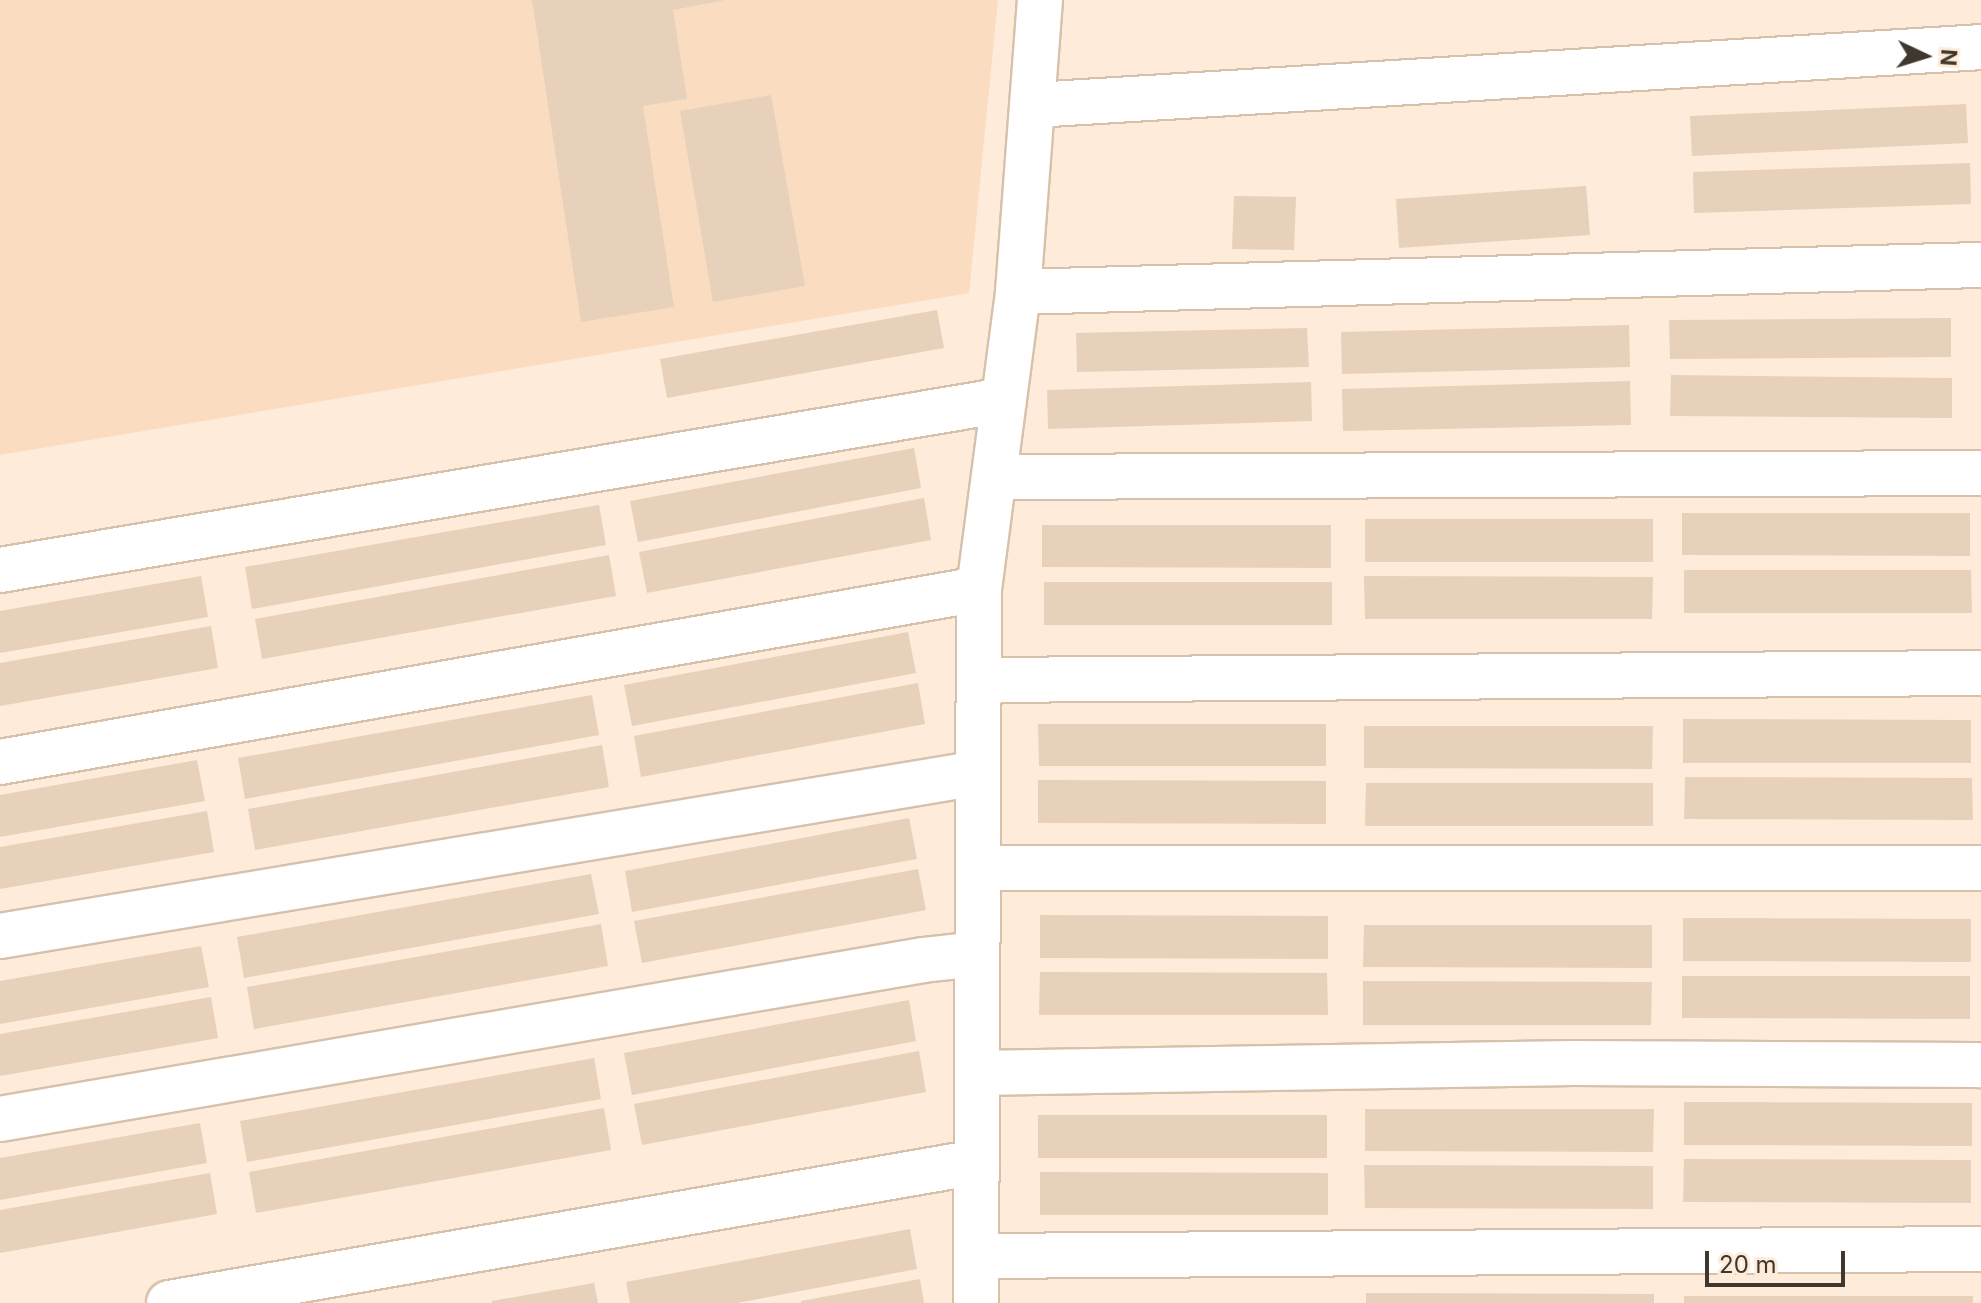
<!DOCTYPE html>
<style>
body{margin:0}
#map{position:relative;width:1981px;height:1303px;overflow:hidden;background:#feebd9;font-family:Inter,sans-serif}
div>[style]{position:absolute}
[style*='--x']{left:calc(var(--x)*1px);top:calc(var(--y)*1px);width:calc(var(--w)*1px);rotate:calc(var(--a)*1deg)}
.built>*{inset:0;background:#faddc0}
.building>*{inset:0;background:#e7d1ba}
.roads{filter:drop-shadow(2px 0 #d7c1ab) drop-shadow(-2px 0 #d7c1ab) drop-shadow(0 2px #d7c1ab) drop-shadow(0 -2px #d7c1ab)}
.minor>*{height:44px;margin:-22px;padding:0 22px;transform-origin:22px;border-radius:22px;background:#fff}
span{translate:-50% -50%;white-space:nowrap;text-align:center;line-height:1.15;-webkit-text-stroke:6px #feebd9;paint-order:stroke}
.north{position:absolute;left:1885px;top:16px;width:80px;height:80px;-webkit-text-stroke:6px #feebd9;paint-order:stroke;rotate:94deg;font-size:22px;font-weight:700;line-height:32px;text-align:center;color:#40372e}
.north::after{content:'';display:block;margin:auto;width:28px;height:36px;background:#40372e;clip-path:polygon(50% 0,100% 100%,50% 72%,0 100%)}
.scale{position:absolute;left:1705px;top:1251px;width:140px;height:36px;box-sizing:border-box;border:4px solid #40372e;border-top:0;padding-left:10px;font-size:24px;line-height:28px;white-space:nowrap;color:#40372e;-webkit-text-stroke:6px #feebd9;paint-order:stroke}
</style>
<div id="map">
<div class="built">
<div style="clip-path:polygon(0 0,998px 0,969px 293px,0 455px)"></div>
</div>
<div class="building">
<div style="clip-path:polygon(532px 0,725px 0,673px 10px,687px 99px,643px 106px,674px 307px,581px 322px)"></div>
<div style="clip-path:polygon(771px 95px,805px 286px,713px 302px,680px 111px)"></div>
<div style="clip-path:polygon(1966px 104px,1968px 143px,1692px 156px,1690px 116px)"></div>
<div style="clip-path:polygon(1970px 163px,1971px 204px,1694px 213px,1693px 172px)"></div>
<div style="clip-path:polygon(1586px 186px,1590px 235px,1399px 248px,1396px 199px)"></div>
<div style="clip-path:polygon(1234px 196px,1296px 197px,1294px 250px,1232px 249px)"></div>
<div style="clip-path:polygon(937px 310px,944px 348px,667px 398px,660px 359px)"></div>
<div style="clip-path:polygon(1951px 318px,1951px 357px,1670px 359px,1669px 320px)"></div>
<div style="clip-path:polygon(1629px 325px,1630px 367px,1342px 374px,1341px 332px)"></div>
<div style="clip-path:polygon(1307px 328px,1309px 367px,1077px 372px,1076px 333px)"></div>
<div style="clip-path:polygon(1671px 375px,1952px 378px,1952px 418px,1670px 416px)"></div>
<div style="clip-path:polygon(1630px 381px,1631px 425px,1343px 431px,1342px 389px)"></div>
<div style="clip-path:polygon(1311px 382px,1312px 421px,1048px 429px,1047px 390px)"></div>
<div style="clip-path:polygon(914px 448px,921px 488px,638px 542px,630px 501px)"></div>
<div style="clip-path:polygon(924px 498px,931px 540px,647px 593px,639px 552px)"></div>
<div style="clip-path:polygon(599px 505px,606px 545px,252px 609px,245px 567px)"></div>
<div style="clip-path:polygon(1682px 513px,1970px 513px,1970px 556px,1682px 555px)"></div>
<div style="clip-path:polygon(1365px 519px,1653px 519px,1653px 562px,1365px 562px)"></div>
<div style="clip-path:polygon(1042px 525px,1331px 525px,1331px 568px,1042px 567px)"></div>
<div style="clip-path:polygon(609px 555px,616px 596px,262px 659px,255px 619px)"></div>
<div style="clip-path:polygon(1684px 570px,1971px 570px,1972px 613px,1684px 613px)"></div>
<div style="clip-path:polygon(201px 576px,208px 617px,0 653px,0 611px)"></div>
<div style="clip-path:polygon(1364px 576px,1653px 577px,1652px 619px,1365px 619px)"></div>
<div style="clip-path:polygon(1044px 582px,1332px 582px,1332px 625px,1044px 625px)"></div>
<div style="clip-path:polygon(211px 626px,218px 668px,0 706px,0 663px)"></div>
<div style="clip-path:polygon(908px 632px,916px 673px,632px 726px,624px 685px)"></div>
<div style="clip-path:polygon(918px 683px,925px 724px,641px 777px,634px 736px)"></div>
<div style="clip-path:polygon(592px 695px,599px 735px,245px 799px,238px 758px)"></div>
<div style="clip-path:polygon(1683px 719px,1971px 720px,1971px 763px,1683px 763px)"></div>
<div style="clip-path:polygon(1038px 724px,1326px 724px,1326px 766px,1039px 766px)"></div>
<div style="clip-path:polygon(1364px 726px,1653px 726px,1652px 769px,1364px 768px)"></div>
<div style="clip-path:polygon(602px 745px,609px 787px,255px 850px,248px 809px)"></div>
<div style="clip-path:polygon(197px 760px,205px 801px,0 837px,0 795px)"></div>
<div style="clip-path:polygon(1685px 777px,1972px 778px,1973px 820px,1684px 819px)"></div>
<div style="clip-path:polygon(1038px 780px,1326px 781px,1326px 824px,1038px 823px)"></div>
<div style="clip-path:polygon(1366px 783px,1653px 783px,1653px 826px,1365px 826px)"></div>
<div style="clip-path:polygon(207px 811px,214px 852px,0 889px,0 847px)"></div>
<div style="clip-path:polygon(909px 818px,917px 859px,632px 912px,625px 871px)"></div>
<div style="clip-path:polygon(918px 869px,926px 910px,642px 963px,634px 921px)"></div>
<div style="clip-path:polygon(591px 874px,599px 914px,244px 978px,237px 937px)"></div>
<div style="clip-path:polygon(1040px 915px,1328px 916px,1328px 959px,1040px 958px)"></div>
<div style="clip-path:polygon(1683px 918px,1971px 919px,1971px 962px,1683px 961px)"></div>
<div style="clip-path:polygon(601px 924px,608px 966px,254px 1029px,247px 987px)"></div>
<div style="clip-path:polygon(1364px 925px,1652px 925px,1652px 968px,1363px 967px)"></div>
<div style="clip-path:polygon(201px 946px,209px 987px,0 1024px,0 981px)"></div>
<div style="clip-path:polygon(1040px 972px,1327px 973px,1328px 1015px,1039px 1015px)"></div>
<div style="clip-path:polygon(1682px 976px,1970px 976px,1970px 1019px,1682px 1018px)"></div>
<div style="clip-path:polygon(1363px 981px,1652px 982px,1651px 1025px,1363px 1025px)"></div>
<div style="clip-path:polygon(211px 997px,218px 1038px,0 1076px,0 1034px)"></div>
<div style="clip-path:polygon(909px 1000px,916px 1041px,632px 1095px,624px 1053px)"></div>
<div style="clip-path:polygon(919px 1051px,926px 1092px,642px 1145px,634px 1104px)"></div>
<div style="clip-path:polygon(594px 1058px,601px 1099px,247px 1162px,240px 1121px)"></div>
<div style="clip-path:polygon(1684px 1102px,1972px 1103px,1972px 1146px,1684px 1145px)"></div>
<div style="clip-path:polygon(604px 1108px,611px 1150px,256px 1213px,249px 1172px)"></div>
<div style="clip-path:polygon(1365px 1109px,1654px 1109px,1653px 1152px,1365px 1151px)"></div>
<div style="clip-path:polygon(1038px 1115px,1327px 1115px,1327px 1158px,1038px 1158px)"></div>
<div style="clip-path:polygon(200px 1123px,207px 1163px,0 1200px,0 1158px)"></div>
<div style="clip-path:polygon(1684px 1159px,1971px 1160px,1971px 1203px,1683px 1202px)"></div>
<div style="clip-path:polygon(1364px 1165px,1653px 1166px,1653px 1209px,1365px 1208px)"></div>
<div style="clip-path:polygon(1040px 1172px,1328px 1173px,1328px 1215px,1040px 1215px)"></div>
<div style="clip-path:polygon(210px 1173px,217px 1214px,0 1253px,0 1210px)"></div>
<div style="clip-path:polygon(910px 1229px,917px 1269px,737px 1303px,630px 1303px,626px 1282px)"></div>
<div style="clip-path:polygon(920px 1279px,924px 1303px,801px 1303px,801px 1301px)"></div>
<div style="clip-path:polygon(594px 1283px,598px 1303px,492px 1303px,492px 1301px)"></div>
<div style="clip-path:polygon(1366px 1293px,1654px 1294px,1654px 1303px,1366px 1303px)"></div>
<div style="clip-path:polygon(1684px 1296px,1973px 1296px,1973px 1303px,1684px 1303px)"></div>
</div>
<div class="roads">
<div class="minor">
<div style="--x:1034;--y:105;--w:949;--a:-3.5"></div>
<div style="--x:1018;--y:292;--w:963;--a:-1.61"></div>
<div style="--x:994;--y:477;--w:987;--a:-0.23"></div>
<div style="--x:0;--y:570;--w:1018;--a:-9.61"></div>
<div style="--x:979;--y:680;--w:1002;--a:-0.4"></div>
<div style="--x:0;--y:762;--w:994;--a:-10.02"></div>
<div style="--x:978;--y:868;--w:1003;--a:0"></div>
<div style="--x:0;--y:936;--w:991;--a:-9.46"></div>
<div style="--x:977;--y:1073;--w:596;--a:-0.96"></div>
<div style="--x:1573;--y:1063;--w:408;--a:0.3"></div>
<div style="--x:0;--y:1119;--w:937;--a:-9.77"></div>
<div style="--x:923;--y:960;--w:54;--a:-6.3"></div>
<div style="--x:976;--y:1256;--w:1005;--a:-0.4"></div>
<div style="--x:169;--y:1303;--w:820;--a:-9.9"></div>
<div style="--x:976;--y:1303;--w:714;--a:-89.76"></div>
<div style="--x:979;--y:589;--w:300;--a:-82.5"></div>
<div style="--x:1018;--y:292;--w:293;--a:-85.7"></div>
</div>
</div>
<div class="north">N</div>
<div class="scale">20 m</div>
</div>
